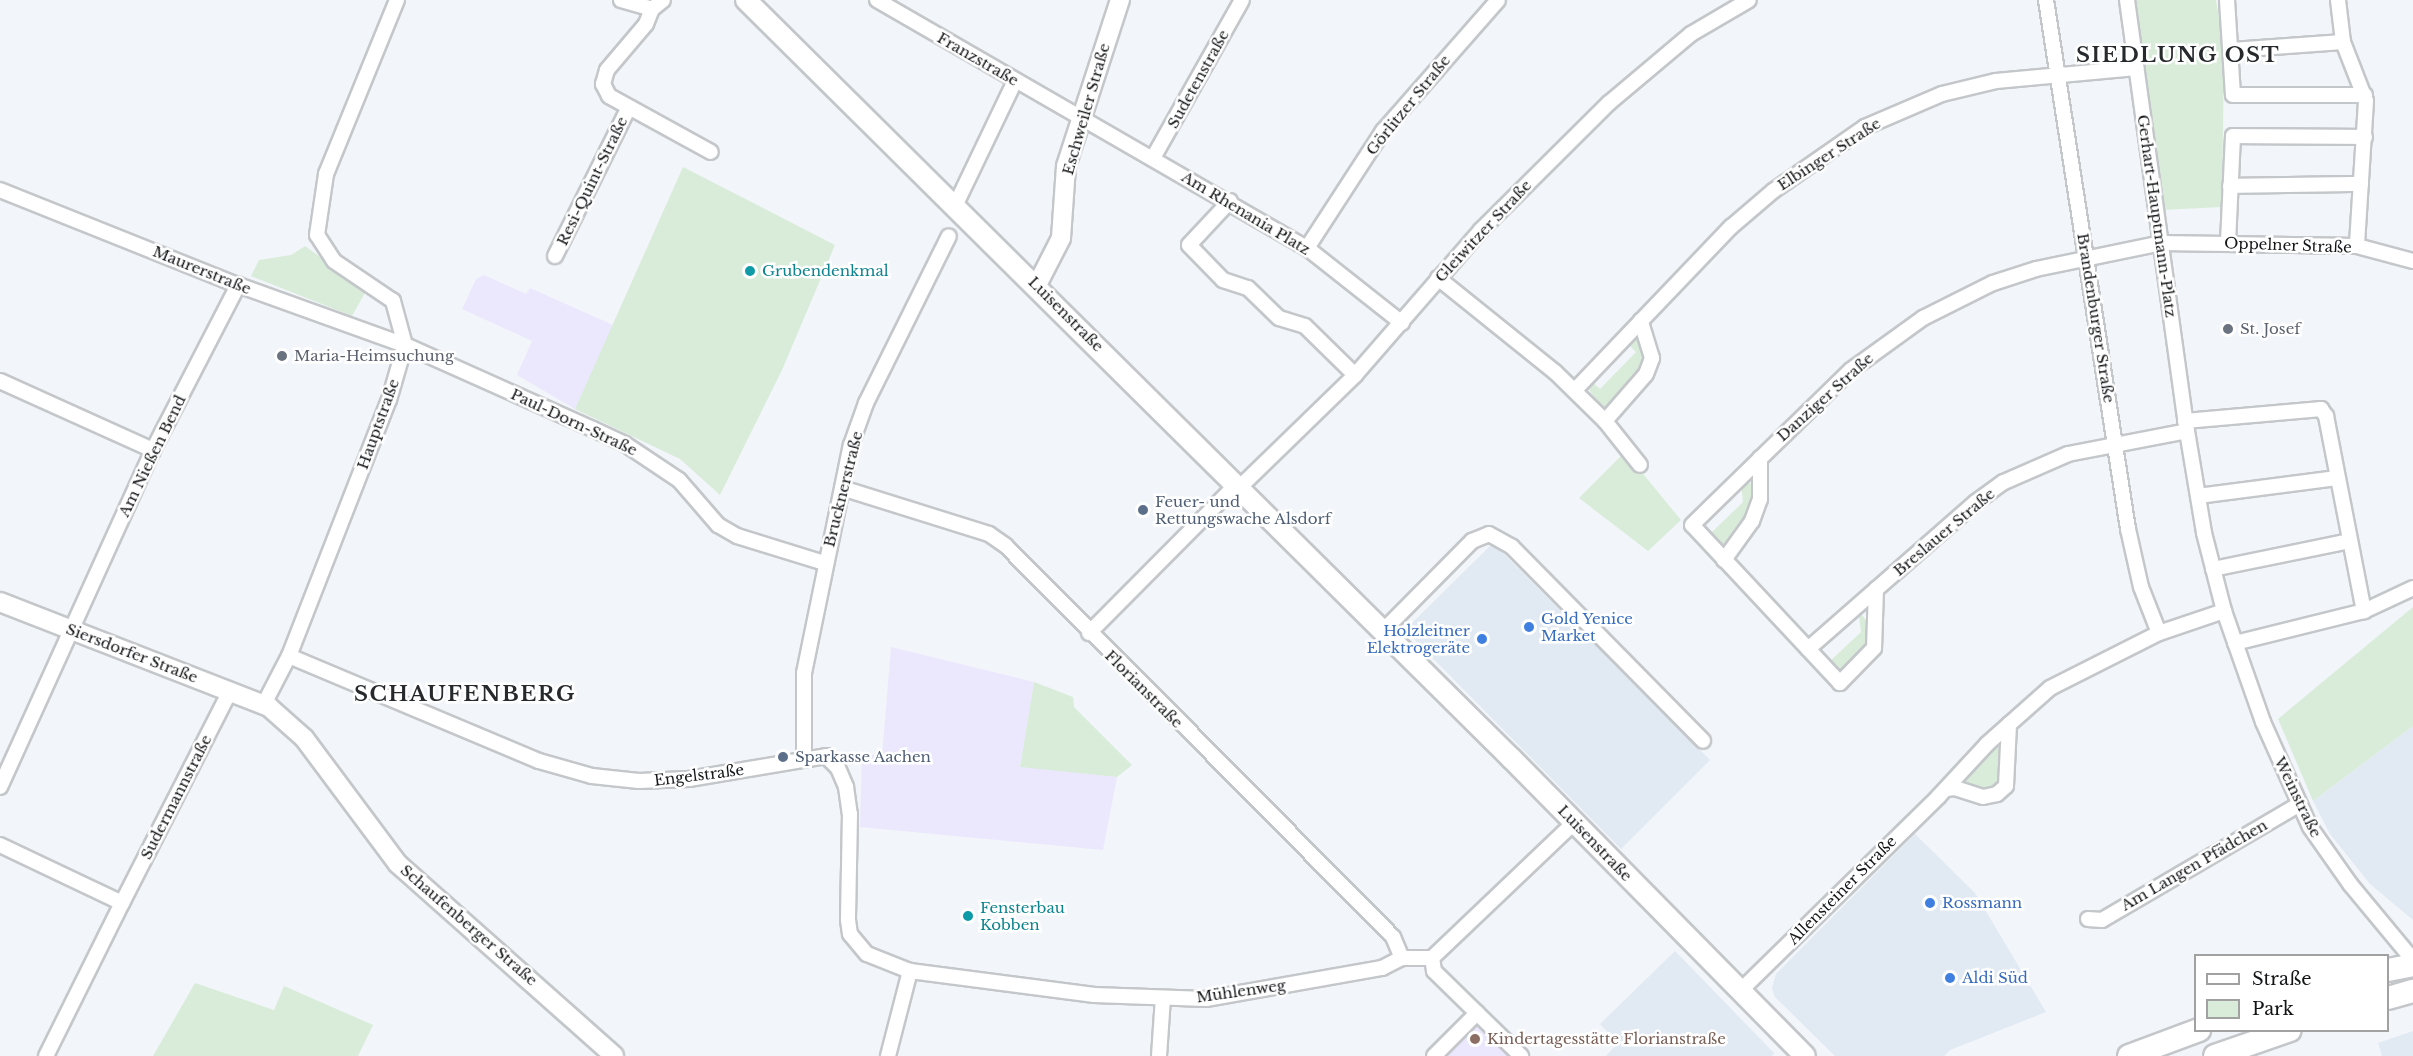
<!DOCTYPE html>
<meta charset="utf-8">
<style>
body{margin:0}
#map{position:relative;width:2413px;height:1056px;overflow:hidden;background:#f2f5f9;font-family:"Libre Baskerville",serif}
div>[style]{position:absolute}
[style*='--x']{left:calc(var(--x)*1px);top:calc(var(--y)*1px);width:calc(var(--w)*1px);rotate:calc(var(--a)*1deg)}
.built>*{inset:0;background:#e1e9f3}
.education>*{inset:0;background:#ebe8fe}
.green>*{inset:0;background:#d9ecda}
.roads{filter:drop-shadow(2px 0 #c4c7ca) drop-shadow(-2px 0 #c4c7ca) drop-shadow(0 2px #c4c7ca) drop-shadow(0 -2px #c4c7ca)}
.minor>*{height:14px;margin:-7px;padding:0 7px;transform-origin:7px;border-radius:7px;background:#fff}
.tertiary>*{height:18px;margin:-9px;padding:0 9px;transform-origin:9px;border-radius:9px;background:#fff}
.secondary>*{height:20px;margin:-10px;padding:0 10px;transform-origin:10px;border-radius:10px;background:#fff}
.primary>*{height:22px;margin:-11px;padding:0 11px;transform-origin:11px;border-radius:11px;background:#fff}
.dots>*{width:16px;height:16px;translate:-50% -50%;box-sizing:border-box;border:3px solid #fff;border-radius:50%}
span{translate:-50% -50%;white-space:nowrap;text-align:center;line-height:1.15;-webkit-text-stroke:5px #fff;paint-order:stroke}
.street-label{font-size:15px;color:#141517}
.culture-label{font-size:15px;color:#0d838f}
.left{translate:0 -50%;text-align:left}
.worship-label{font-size:15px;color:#5b616d}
.service-label{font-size:15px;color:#4e5e75}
.shop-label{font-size:15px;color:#366cbe}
.right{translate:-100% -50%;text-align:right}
.education-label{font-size:15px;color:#785e54}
.district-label{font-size:21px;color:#272a2c;font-weight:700;letter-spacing:1.5px}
.legend{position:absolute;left:2194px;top:954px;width:195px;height:78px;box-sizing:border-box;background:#fff;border:2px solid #a1a1a2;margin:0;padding:8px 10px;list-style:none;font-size:18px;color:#141517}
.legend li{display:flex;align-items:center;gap:12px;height:30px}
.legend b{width:30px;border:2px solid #a1a1a2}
</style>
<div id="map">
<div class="built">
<div style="clip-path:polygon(1493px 543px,1710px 760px,1621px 849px,1405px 630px)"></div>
<div style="clip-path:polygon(2413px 726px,2413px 920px,2370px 884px,2330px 834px,2313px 801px)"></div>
<div style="clip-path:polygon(1915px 834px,1975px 893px,2046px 1012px,1950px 1050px,1944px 1056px,1835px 1056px,1775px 997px,1772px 988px,1776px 974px)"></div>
<div style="clip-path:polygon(1675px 951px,1774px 1053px,1772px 1056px,1606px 1056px,1618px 1043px,1600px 1024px)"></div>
<div style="clip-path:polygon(2413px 1031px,2413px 1056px,2382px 1056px,2378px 1043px)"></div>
</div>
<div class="education">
<div style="clip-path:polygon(484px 275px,526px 294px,530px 288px,613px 325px,575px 409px,517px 375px,532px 341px,462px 309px,476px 279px)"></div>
<div style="clip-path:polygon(891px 647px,1034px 682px,1020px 766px,1117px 777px,1103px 850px,860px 827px,862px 754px,882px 756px)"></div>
<div style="clip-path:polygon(1476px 1022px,1509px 1056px,1441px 1056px)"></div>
</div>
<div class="green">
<div style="clip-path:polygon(2130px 0,2216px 0,2224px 48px,2222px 207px,2161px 210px)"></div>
<div style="clip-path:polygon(683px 167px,835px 245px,782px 370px,720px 495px,680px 459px,575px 409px)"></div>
<div style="clip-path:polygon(305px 246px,366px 291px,352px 316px,251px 276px,259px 260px,291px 255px)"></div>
<div style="clip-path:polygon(1638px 339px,1644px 342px,1647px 359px,1636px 381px,1608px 408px,1601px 407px,1588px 388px,1591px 381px,1600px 389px,1636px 352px,1628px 344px)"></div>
<div style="clip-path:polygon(1625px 452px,1681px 520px,1648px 551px,1579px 498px)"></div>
<div style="clip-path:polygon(1750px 483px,1757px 490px,1747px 519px,1729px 546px,1721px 545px,1710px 534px,1743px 502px,1741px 485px)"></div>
<div style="clip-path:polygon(2413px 607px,2413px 726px,2313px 801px,2278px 719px)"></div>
<div style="clip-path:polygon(1862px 615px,1871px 627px,1869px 646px,1850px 667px,1837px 670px,1829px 662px,1861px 632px,1859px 616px)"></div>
<div style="clip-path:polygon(1034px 682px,1073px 697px,1074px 707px,1132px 765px,1117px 777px,1020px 767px)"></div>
<div style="clip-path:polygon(1995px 745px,1999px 748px,2001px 777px,1996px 786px,1986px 790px,1962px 783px,1959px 780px)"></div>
<div style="clip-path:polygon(195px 983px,274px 1010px,284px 986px,373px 1025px,358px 1056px,153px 1056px)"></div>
</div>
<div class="roads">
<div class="minor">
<div style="--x:621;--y:0;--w:32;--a:16"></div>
<div style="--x:652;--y:9;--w:14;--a:-39"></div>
<div style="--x:877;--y:0;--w:496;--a:30"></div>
<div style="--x:1307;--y:248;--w:121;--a:38.3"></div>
<div style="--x:2046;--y:0;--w:535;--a:81.19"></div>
<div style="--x:2128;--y:529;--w:59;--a:77.4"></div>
<div style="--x:2141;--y:587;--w:49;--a:68.6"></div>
<div style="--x:2127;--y:0;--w:435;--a:82.1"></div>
<div style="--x:2187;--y:431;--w:103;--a:80.5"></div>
<div style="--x:2204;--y:533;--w:81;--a:75.6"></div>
<div style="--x:2224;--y:611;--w:118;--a:70.6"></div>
<div style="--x:2263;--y:722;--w:115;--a:65.9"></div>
<div style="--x:2310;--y:827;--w:70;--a:54.9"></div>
<div style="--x:2350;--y:884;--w:99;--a:50.3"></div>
<div style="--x:2227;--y:0;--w:95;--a:86.4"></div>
<div style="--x:2233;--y:95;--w:132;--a:0"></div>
<div style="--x:2338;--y:0;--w:42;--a:83.2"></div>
<div style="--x:2343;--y:42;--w:63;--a:68.7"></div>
<div style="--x:2366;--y:101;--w:145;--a:93.6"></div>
<div style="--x:652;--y:9;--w:16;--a:112"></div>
<div style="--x:646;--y:24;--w:60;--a:130.3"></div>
<div style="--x:607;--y:70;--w:15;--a:106"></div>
<div style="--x:603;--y:84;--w:13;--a:63"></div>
<div style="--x:609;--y:96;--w:116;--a:28.8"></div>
<div style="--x:2232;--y:50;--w:111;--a:-4.1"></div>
<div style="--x:1153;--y:158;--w:181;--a:-60.6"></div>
<div style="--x:2230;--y:186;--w:131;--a:-0.9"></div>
<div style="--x:0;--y:190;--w:256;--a:21.8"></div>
<div style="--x:238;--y:285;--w:177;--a:19.8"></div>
<div style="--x:405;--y:345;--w:206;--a:24.1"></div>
<div style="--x:593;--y:429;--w:35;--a:25"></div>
<div style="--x:625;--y:444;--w:65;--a:33.7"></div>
<div style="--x:679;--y:480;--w:60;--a:49.1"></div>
<div style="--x:718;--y:525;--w:22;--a:30"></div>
<div style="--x:737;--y:536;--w:91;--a:17.2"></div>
<div style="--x:1230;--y:201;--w:60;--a:133"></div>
<div style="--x:1189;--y:245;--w:49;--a:45.8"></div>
<div style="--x:1223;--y:280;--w:26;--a:18"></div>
<div style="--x:1248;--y:288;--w:43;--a:44.1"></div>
<div style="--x:1279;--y:318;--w:27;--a:17"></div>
<div style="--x:1305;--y:326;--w:70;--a:44.4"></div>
<div style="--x:956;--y:204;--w:136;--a:-64.4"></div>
<div style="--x:2228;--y:242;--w:106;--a:-87.3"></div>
<div style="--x:2233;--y:136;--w:132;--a:0.4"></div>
<div style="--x:1307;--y:248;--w:140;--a:-57"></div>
<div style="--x:1383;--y:131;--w:174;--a:-48.7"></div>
<div style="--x:555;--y:256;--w:166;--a:-63.6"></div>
<div style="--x:1438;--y:278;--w:150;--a:38.8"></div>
<div style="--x:1555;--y:372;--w:70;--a:44.4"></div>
<div style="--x:1605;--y:421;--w:62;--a:-48.9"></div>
<div style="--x:1646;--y:374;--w:17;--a:-69"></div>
<div style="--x:1652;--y:358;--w:39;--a:-107"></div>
<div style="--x:0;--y:381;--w:168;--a:24.3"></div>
<div style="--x:1575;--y:390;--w:226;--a:-46.3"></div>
<div style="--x:1731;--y:227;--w:55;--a:-40.6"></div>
<div style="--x:1773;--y:191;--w:112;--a:-34.8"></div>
<div style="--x:1865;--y:127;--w:84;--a:-23.2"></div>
<div style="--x:1942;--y:94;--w:56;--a:-13.5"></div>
<div style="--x:1996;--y:81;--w:141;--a:-5.3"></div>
<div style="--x:1605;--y:421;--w:56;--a:51.5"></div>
<div style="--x:2185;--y:421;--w:137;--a:-5"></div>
<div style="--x:2321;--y:409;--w:9;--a:54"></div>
<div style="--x:2326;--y:416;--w:199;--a:79"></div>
<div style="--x:842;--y:488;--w:154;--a:17.4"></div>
<div style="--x:989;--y:534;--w:21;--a:35"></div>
<div style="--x:1006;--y:546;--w:550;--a:45.29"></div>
<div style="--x:1393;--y:937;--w:23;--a:67"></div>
<div style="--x:1239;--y:488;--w:162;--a:-44.2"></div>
<div style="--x:1355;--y:375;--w:192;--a:-49"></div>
<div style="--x:1481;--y:230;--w:180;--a:-44.8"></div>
<div style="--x:1609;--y:103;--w:107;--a:-40.1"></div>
<div style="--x:1691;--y:34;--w:67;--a:-30.4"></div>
<div style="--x:2198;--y:496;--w:140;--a:-7.4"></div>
<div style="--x:1724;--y:560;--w:48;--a:-54.3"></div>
<div style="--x:1752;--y:521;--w:23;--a:-70"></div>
<div style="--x:1760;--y:499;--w:41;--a:-90"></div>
<div style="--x:2213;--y:569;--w:139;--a:-11.6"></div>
<div style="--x:1876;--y:589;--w:59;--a:91.9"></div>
<div style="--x:1874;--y:648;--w:49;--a:134.2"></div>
<div style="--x:1840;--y:683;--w:216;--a:-133.1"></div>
<div style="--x:1692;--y:525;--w:222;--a:-44.3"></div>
<div style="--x:1851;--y:370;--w:89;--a:-35.8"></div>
<div style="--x:1923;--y:318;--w:78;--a:-26.6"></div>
<div style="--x:1993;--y:283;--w:45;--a:-18"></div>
<div style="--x:2036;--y:269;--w:128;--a:-11.7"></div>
<div style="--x:2161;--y:243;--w:196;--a:0.9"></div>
<div style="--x:2357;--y:246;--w:58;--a:15"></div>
<div style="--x:1383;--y:631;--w:127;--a:-45.3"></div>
<div style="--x:1472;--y:541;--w:18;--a:-22"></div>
<div style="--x:1489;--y:534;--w:26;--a:29"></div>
<div style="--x:1512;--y:547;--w:272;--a:45.4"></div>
<div style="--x:1089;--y:633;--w:209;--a:-45.2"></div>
<div style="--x:2235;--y:643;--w:133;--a:-13.9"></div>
<div style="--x:2364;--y:611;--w:54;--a:-25.1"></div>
<div style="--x:1808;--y:649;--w:223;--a:-41.2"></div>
<div style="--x:1976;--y:502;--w:34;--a:-36"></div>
<div style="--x:2004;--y:482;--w:70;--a:-23.6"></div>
<div style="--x:2068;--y:454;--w:121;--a:-10.9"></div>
<div style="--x:289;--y:656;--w:271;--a:22.8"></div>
<div style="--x:539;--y:761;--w:55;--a:15.8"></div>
<div style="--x:592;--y:776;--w:47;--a:6.1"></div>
<div style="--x:639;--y:781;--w:50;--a:-2.3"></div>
<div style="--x:689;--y:779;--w:139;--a:-9.5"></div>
<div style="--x:826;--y:756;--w:17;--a:45"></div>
<div style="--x:838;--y:768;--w:21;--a:67"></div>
<div style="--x:846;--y:787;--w:27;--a:82"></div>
<div style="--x:850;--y:814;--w:106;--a:91.1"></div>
<div style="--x:848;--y:920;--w:14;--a:82"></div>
<div style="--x:850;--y:934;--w:26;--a:50"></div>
<div style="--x:867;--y:954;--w:46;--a:21.6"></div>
<div style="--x:910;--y:971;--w:186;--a:7.4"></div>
<div style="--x:1094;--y:995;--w:112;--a:2"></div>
<div style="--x:1206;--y:999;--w:179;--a:-10"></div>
<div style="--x:1382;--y:968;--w:22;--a:-27"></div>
<div style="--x:1402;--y:958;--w:30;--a:0"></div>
<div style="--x:1432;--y:958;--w:197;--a:-43.6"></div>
<div style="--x:264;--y:704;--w:54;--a:-62.5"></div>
<div style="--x:289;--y:656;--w:275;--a:-68.7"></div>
<div style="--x:389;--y:400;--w:57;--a:-73.8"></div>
<div style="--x:405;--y:345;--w:46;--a:-105.3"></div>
<div style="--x:393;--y:301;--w:71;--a:-145.9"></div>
<div style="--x:334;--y:261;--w:31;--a:-123"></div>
<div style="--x:317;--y:235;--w:62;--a:-81.6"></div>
<div style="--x:326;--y:174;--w:188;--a:-67.8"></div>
<div style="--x:804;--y:760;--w:87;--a:-90"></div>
<div style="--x:804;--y:673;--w:233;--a:-78.4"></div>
<div style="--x:851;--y:445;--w:45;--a:-70.3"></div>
<div style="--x:866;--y:403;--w:186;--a:-63.6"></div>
<div style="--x:0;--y:787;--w:370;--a:-65.6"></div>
<div style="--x:153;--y:450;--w:186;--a:-62.7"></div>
<div style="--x:1946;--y:789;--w:9;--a:-6"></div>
<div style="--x:1955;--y:788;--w:29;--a:18"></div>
<div style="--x:1983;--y:797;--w:14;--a:-12"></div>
<div style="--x:1997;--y:794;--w:12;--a:-42"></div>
<div style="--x:2006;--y:786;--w:62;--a:-87.2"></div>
<div style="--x:0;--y:845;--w:135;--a:25.4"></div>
<div style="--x:122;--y:903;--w:238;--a:-63"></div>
<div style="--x:2088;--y:919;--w:14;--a:4"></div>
<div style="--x:2102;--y:920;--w:229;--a:-30.4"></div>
<div style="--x:1432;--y:958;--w:13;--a:81"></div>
<div style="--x:1434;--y:971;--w:122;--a:44.3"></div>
<div style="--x:1739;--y:992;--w:279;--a:-44.4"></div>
<div style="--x:1938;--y:797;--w:72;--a:-47.2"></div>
<div style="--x:1987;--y:744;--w:84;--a:-41.6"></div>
<div style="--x:2050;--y:688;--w:122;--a:-26.8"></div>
<div style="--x:2159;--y:633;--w:69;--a:-18.7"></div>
<div style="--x:46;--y:1056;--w:171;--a:-63.6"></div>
<div style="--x:888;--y:1056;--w:88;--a:-75.5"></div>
<div style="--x:1159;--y:1056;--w:58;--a:-86.1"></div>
<div style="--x:1434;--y:1056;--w:61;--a:-45"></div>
</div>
<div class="tertiary">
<div style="--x:1037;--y:285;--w:53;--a:-62.9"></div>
<div style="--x:1061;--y:238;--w:72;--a:-86"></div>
<div style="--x:1066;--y:166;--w:175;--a:-72"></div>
<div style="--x:0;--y:602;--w:289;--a:21.3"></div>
<div style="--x:269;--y:707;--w:47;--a:41.5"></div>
<div style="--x:304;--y:738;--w:157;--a:53.3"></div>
<div style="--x:398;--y:864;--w:289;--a:41.6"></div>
</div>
<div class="secondary">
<div style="--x:746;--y:0;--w:1078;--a:44.74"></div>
<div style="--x:1512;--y:759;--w:417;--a:45.4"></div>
</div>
<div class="primary">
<div style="--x:2388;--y:970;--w:25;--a:-11"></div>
<div style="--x:2388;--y:998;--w:26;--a:-16"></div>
<div style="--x:2129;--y:1056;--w:75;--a:-20.4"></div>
<div style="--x:2215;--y:1056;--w:79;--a:-19.1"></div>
</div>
</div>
<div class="dots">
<div style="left:750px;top:271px;background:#0f9aa8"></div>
<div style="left:2228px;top:329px;background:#6b7280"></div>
<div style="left:282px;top:356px;background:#6b7280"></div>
<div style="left:1143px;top:510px;background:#5c6f8a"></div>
<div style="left:1529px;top:627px;background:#3f7fe0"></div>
<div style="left:1482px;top:639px;background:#3f7fe0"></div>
<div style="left:783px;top:757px;background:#5c6f8a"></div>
<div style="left:1930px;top:903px;background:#3f7fe0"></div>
<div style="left:968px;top:916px;background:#0f9aa8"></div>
<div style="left:1950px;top:978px;background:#3f7fe0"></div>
<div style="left:1475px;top:1039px;background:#8d6e63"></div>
</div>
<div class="street-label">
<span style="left:978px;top:59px;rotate:30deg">Franzstraße</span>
<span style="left:1198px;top:79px;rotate:-61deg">Sudetenstraße</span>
<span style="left:1408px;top:105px;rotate:-51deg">Görlitzer Straße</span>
<span style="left:1086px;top:109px;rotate:-74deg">Eschweiler Straße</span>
<span style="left:1829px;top:154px;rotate:-33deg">Elbinger Straße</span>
<span style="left:592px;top:181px;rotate:-64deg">Resi-Quint-Straße</span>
<span style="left:1246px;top:213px;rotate:31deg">Am Rhenania Platz</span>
<span style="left:2157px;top:216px;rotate:82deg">Gerhart-Hauptmann-Platz</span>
<span style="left:1483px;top:231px;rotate:-47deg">Gleiwitzer Straße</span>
<span style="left:2288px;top:245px;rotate:2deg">Oppelner Straße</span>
<span style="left:202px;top:270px;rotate:22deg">Maurerstraße</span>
<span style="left:1066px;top:314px;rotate:45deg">Luisenstraße</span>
<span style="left:2096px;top:318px;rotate:81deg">Brandenburger Straße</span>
<span style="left:1825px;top:397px;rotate:-42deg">Danziger Straße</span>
<span style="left:574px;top:422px;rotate:25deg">Paul-Dorn-Straße</span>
<span style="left:378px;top:424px;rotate:-70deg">Hauptstraße</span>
<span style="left:152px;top:456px;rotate:-64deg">Am Nießen Bend</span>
<span style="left:843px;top:489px;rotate:-76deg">Brucknerstraße</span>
<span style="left:1944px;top:532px;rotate:-40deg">Breslauer Straße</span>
<span style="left:132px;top:653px;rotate:21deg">Siersdorfer Straße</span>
<span style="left:1144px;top:689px;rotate:45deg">Florianstraße</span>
<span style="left:699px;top:775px;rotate:-7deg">Engelstraße</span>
<span style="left:176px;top:797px;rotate:-63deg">Sudermannstraße</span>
<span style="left:2298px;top:797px;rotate:64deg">Weinstraße</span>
<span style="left:1595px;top:843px;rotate:46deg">Luisenstraße</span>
<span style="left:2194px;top:865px;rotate:-30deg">Am Langen Pfädchen</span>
<span style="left:1842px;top:890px;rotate:-45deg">Allensteiner Straße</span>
<span style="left:469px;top:925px;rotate:41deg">Schaufenberger Straße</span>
<span style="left:1241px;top:991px;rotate:-8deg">Mühlenweg</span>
</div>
<div class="culture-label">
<span class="left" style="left:762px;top:271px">Grubendenkmal</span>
<span class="left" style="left:980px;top:916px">Fensterbau<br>Kobben</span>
</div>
<div class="worship-label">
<span class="left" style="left:2240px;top:329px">St. Josef</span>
<span class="left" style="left:294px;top:356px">Maria-Heimsuchung</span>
</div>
<div class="service-label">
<span class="left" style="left:1155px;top:510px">Feuer- und<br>Rettungswache Alsdorf</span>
<span class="left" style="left:795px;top:757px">Sparkasse Aachen</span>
</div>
<div class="shop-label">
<span class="left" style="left:1541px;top:627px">Gold Yenice<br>Market</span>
<span class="right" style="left:1470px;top:639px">Holzleitner<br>Elektrogeräte</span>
<span class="left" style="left:1942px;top:903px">Rossmann</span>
<span class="left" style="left:1962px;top:978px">Aldi Süd</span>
</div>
<div class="education-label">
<span class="left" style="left:1487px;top:1039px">Kindertagesstätte Florianstraße</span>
</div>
<div class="district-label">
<span style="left:2178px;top:55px">SIEDLUNG OST</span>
<span style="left:465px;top:694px">SCHAUFENBERG</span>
</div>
<ul class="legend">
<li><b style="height:8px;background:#fff"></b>Straße</li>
<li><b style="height:16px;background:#d9ecda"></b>Park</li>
</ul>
</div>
